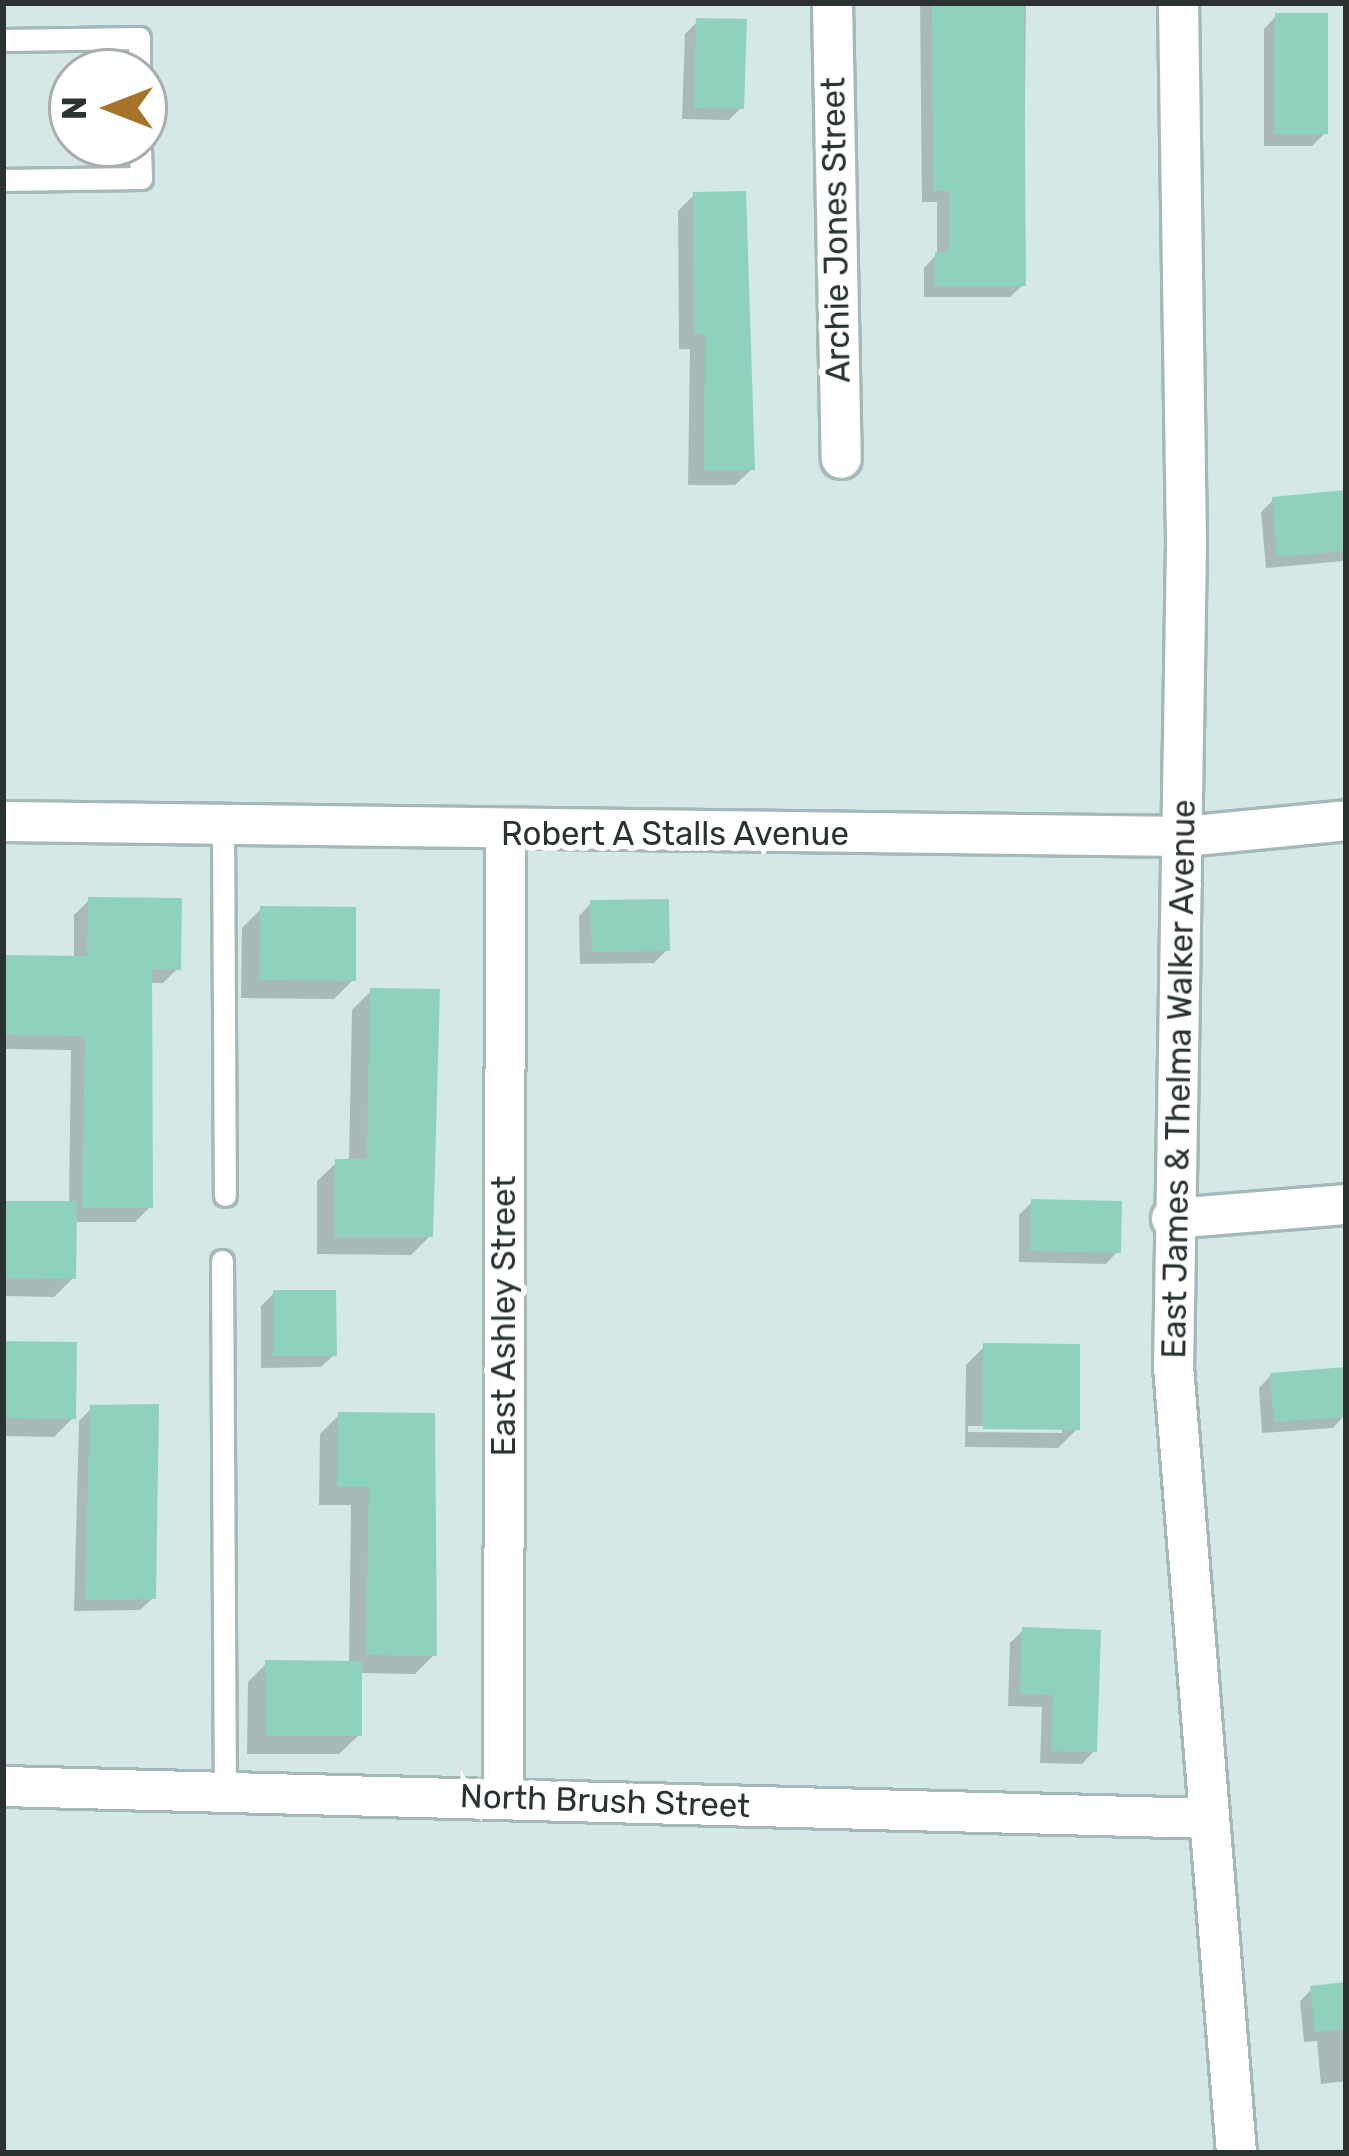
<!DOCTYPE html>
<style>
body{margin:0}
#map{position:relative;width:1349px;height:2156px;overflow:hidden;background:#d4e8e8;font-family:Rubik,sans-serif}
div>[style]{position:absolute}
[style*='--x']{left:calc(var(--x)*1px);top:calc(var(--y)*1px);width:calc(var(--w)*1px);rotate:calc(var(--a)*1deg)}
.shadow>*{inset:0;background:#0003}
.building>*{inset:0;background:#8ed2be}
.roads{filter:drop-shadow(3px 0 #a6b9b9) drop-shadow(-3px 0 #a6b9b9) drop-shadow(0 3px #a6b9b9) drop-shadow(0 -3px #a6b9b9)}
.lane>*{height:21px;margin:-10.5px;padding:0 10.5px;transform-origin:10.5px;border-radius:10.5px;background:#fff}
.street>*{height:39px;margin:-19.5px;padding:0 19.5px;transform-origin:19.5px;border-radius:19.5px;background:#fff}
span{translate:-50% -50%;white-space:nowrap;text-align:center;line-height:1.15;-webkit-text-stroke:12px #fff;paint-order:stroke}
.street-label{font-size:33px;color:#2a3232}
.frame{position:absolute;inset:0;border:6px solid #2a3232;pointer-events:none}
.north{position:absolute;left:48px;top:48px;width:120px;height:120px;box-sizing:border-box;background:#fff;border:3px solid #aaadad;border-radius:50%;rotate:270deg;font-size:33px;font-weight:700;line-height:48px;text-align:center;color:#2a3232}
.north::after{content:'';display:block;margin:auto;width:42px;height:54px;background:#a57429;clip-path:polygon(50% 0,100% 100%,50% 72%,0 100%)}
</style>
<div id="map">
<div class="shadow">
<div style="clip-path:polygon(920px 3px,1026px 3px,1023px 285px,1010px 297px,924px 297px,924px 268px,937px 254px,937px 202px,922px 202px)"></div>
<div style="clip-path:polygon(1276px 16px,1325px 133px,1312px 146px,1264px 146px,1264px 29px)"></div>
<div style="clip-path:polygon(698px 21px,741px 108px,729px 120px,682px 119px,685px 34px)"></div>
<div style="clip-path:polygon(694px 195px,752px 469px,735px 485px,688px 485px,690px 349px,679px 349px,678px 211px)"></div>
<div style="clip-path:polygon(1346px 493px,1343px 561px,1266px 568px,1261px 512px,1273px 500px)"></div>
<div style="clip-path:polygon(89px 900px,178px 968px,163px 983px,149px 983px,150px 1207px,135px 1222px,74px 1222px,73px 1278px,54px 1297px,3px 1296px,3px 1204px,69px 1204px,71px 1050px,3px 1049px,3px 958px,74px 959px,74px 915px)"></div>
<div style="clip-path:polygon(591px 903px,667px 950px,654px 963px,580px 964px,579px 916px)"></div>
<div style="clip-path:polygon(261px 909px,353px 980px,334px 999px,241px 998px,242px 928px)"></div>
<div style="clip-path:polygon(371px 991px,430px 1236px,411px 1255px,317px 1254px,317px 1181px,337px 1162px,349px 1162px,352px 1010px)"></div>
<div style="clip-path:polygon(1032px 1202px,1118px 1251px,1106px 1264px,1019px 1262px,1019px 1215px)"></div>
<div style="clip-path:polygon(274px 1293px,334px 1355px,321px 1367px,261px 1368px,261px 1306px)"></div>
<div style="clip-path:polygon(3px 1344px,73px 1418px,54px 1437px,3px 1436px)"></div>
<div style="clip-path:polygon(evenodd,985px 1346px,1077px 1429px,1058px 1448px,965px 1447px,966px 1365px,985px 1346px,968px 1426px,1062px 1427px,1062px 1433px,968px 1432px,968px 1426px)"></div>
<div style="clip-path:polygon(1271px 1375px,1345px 1415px,1333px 1428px,1262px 1433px,1259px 1388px)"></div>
<div style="clip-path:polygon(92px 1408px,153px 1598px,140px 1610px,74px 1611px,79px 1421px)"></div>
<div style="clip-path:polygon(339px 1415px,432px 1416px,434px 1655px,415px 1674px,359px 1673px,359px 1735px,339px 1754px,247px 1754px,248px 1682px,267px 1663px,349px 1664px,351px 1505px,319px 1505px,320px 1434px)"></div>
<div style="clip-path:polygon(1023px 1630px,1094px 1751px,1082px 1764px,1040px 1763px,1042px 1707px,1008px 1706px,1010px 1643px)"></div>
<div style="clip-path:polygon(1346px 1985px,1346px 2081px,1321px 2084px,1317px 2041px,1304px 2042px,1300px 2001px,1312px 1989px)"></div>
</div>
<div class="building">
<div style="clip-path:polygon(932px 3px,1024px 3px,1026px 286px,935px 286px,935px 252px,949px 252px,949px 191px,933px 191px)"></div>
<div style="clip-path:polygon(1275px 13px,1328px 13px,1328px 134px,1275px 134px)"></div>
<div style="clip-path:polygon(696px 18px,747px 19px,744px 109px,694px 108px)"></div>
<div style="clip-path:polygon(746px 191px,755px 470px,704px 470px,705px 333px,694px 334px,693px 192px)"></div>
<div style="clip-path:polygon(1346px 490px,1346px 551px,1277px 557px,1272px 497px)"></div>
<div style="clip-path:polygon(88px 897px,182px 898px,181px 970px,152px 969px,153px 1208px,82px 1208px,85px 1036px,3px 1035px,3px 955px,87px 956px)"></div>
<div style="clip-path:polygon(669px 899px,670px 951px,592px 952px,590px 900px)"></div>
<div style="clip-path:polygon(260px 906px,356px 907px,356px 981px,259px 980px)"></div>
<div style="clip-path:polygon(370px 988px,440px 989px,433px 1237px,335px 1237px,335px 1159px,367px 1159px)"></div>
<div style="clip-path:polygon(1031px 1199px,1122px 1201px,1121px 1253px,1030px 1251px)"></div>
<div style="clip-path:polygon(3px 1201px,77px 1201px,76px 1279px,3px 1278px)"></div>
<div style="clip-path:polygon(273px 1290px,336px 1290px,337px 1356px,273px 1356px)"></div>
<div style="clip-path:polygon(3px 1341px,77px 1342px,76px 1419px,3px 1418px)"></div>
<div style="clip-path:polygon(983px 1343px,1080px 1344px,1080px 1430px,983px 1429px)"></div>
<div style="clip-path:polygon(1346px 1367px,1346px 1417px,1274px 1422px,1270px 1373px)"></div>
<div style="clip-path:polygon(159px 1404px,156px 1599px,85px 1600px,90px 1405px)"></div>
<div style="clip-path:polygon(338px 1412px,435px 1413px,437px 1656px,366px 1655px,369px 1487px,337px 1487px)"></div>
<div style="clip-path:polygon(1022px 1627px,1101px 1630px,1097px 1752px,1051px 1751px,1053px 1695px,1020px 1694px)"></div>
<div style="clip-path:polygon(265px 1660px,362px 1661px,362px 1736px,265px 1736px)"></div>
<div style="clip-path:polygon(1346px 1982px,1346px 2029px,1315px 2032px,1310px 1986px)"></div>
</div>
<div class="roads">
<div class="lane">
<div style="--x:3;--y:40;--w:136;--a:-0.8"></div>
<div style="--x:139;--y:38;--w:34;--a:90"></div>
<div style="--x:3;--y:180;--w:138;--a:-0.8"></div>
<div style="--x:141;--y:178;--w:34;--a:-92"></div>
<div style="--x:223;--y:826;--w:369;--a:89.7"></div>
<div style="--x:222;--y:1261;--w:531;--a:89.68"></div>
</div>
<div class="street">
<div style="--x:832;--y:3;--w:455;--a:88.9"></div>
<div style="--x:1178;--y:3;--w:540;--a:89.15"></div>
<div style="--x:1186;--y:543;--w:823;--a:90.9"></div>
<div style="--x:1173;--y:1366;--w:790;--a:85.42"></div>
<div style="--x:3;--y:821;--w:1181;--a:0.73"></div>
<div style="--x:1184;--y:836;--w:163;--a:-5.6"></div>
<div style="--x:1171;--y:1218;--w:176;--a:-4.6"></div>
<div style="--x:3;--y:1786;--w:1204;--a:1.52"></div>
<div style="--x:503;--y:1798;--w:965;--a:-89.88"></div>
</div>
</div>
<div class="street-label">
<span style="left:836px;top:230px;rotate:-91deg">Archie Jones Street</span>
<span style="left:675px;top:834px">Robert A Stalls Avenue</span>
<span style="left:1179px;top:1079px;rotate:-89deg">East James &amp; Thelma Walker Avenue</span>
<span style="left:504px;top:1316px;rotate:-90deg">East Ashley Street</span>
<span style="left:605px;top:1801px;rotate:2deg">North Brush Street</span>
</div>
<div class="frame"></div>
<div class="north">N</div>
</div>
